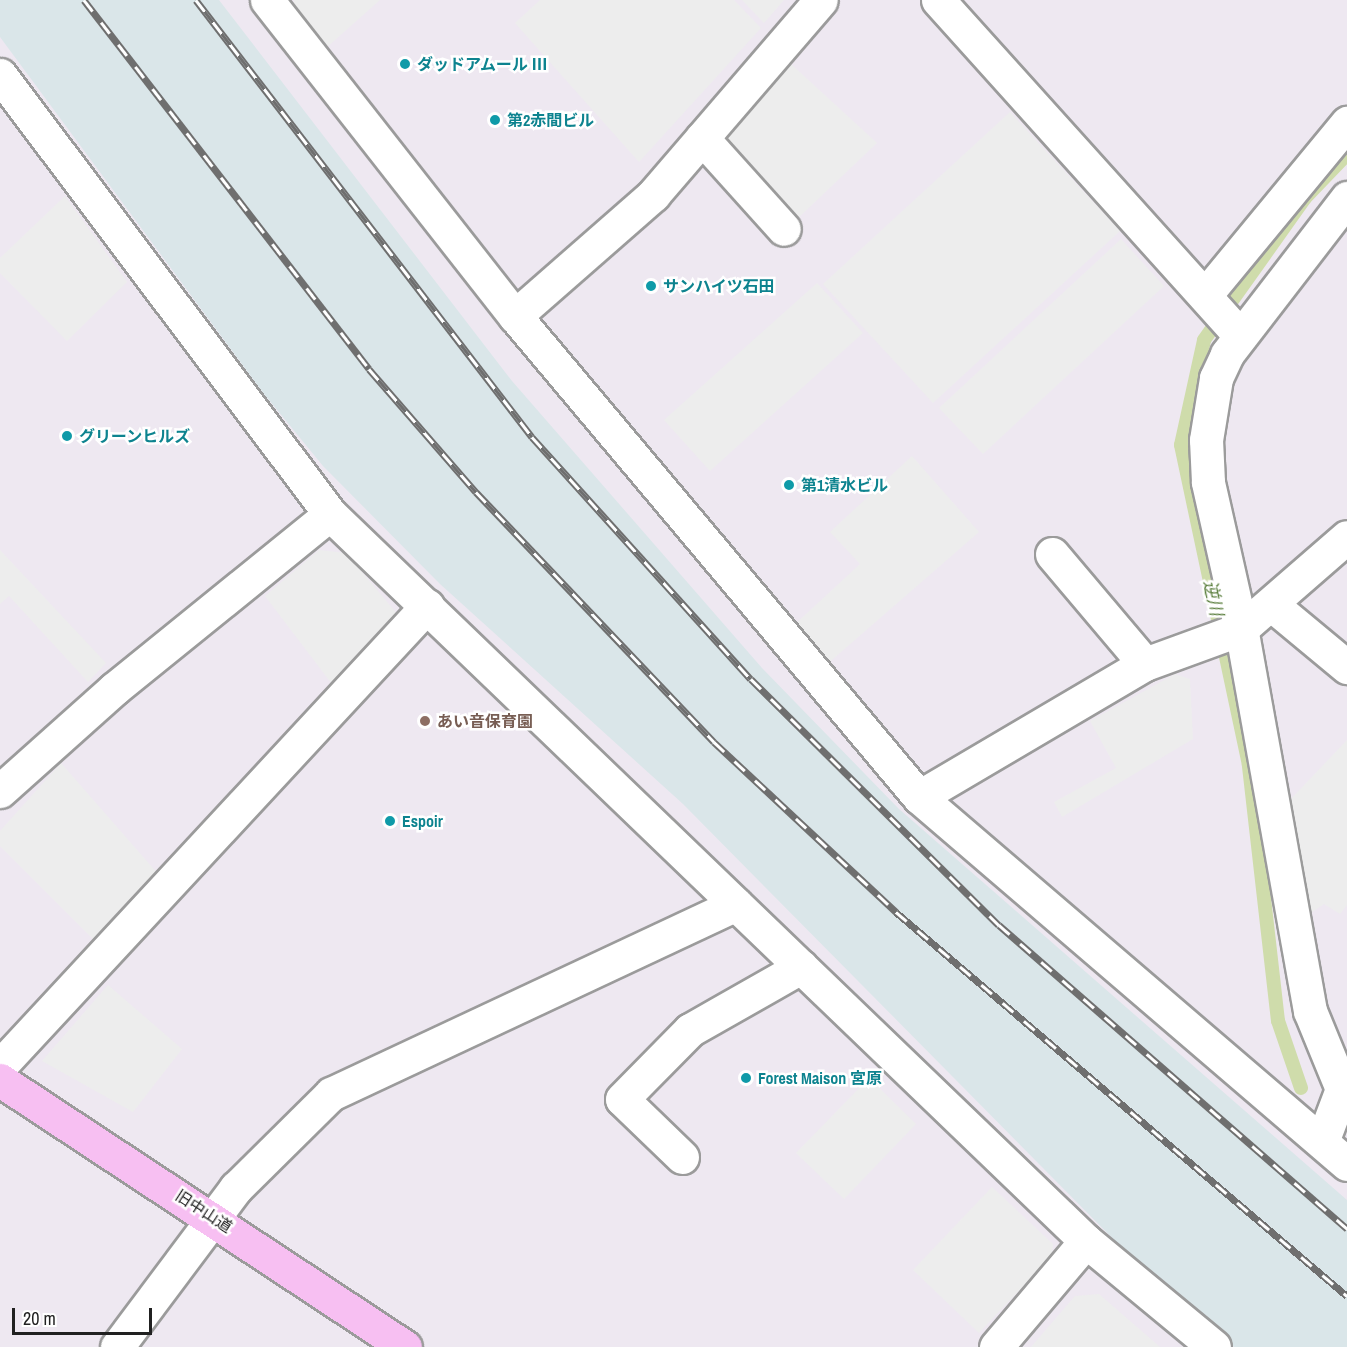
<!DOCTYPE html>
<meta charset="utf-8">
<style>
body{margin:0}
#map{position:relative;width:1347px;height:1347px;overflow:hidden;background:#eee8f1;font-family:"Archivo Narrow","Noto Sans JP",sans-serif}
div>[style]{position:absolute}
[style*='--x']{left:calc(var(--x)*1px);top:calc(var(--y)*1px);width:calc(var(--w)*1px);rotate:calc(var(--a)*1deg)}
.industrial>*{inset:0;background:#dae6e9}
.parking>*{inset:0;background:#ededed}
.stream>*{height:14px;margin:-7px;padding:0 7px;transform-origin:7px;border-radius:7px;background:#cfdcab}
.roads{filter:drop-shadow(2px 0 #9b9b9b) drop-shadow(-2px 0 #9b9b9b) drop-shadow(0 2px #9b9b9b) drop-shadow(0 -2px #9b9b9b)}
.minor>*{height:33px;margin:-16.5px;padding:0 16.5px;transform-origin:16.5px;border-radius:16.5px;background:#fff}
.secondary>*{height:33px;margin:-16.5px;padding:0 16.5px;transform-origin:16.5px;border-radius:16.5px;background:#f7bff2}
.rail>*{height:7px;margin-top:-3.5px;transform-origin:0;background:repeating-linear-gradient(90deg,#fff 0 14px,#6f6f6f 0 28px);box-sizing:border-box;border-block:2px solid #6f6f6f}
.dots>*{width:16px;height:16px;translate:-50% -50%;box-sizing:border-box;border:3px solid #fff;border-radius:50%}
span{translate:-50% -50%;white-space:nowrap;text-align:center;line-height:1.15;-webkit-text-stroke:5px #fff;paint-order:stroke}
.culture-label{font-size:16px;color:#0d838f;font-weight:700}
.left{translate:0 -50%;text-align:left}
.education-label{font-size:16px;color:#785e54;font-weight:700}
.street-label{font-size:16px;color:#212121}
.water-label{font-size:18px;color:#5a7e3d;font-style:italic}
.scale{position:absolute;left:12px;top:1308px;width:140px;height:27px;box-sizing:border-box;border:3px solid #212121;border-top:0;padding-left:8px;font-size:18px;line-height:21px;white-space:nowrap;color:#212121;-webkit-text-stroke:4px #fff;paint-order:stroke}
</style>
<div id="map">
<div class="industrial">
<div style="clip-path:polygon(0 0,219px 0,512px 381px,762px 668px,899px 809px,1347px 1200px,1347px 1347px,1234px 1347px,1129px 1255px,683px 804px,440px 584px,323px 466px,264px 394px,0 37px)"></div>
</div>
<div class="parking">
<div style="clip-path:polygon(294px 0,380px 0,325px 49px,293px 12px)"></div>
<div style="clip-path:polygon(540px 0,734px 0,761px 28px,639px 162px,515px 23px)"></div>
<div style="clip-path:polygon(742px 0,784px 0,764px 23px)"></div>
<div style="clip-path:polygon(791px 64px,877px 143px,795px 221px,723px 141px)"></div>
<div style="clip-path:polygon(1010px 112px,1120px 231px,933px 403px,823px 284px)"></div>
<div style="clip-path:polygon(65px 196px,127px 282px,67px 341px,0 273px,0 258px)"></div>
<div style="clip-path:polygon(1121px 239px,1164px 286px,983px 454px,939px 408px)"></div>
<div style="clip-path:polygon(817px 283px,863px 333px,710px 471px,664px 420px)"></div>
<div style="clip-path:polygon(912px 456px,979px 532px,825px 666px,792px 627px,860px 564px,830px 532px)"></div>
<div style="clip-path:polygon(0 550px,106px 663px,88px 682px,9px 596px,0 604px)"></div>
<div style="clip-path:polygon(319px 550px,346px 553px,399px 616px,335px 688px,265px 596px)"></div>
<div style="clip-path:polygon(1175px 674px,1190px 679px,1193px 739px,1062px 817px,1054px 802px,1116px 768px,1090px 721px)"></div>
<div style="clip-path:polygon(1347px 740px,1347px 905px,1340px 914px,1324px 904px,1305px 917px,1287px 803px)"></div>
<div style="clip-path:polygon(61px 763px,159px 875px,94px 940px,0 846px,0 831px)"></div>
<div style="clip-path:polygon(108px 985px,182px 1049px,133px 1112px,42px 1061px)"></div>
<div style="clip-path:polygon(869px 1078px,916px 1124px,844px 1199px,796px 1153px)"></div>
<div style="clip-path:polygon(992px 1187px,1053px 1244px,1052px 1256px,979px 1333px,913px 1270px)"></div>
<div style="clip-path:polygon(1099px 1294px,1160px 1347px,1031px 1347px,1075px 1296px)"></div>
</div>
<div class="stream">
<div style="--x:1301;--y:1088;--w:71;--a:-108.9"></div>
<div style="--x:1278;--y:1021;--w:258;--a:-96.5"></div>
<div style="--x:1249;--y:765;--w:327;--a:-102"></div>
<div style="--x:1181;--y:445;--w:107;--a:-77.6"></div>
<div style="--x:1204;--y:340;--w:174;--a:-54.6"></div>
<div style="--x:1305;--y:198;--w:61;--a:-46.3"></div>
</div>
<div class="roads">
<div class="minor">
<div style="--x:267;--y:0;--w:402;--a:51.9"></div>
<div style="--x:515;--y:316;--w:628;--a:49.97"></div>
<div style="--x:919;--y:797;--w:564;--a:40.61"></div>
<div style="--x:938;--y:0;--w:452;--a:48"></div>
<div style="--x:0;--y:75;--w:549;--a:53.07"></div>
<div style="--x:330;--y:514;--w:1049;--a:43.88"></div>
<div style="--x:1086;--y:1241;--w:166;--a:39.6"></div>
<div style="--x:702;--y:138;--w:122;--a:48"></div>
<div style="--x:1206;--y:294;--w:222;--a:-50.5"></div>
<div style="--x:515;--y:316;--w:184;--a:-41.2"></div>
<div style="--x:653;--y:195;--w:257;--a:-49.3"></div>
<div style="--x:1052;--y:554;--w:144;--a:49.8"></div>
<div style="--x:1271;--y:604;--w:99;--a:39.7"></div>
<div style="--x:0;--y:791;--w:153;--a:-41.8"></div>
<div style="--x:114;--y:689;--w:278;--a:-39"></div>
<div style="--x:919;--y:797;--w:262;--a:-30.5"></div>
<div style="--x:1145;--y:664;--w:102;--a:-20"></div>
<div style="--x:1241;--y:629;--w:140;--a:-41"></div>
<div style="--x:0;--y:1066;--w:628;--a:-47.13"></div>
<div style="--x:1322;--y:1142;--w:57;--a:-69.3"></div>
<div style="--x:1342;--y:1089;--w:84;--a:-112.3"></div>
<div style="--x:1310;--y:1011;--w:388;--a:-100.2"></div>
<div style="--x:1241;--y:629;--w:151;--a:-102.7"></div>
<div style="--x:1208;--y:482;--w:42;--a:-92.7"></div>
<div style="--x:1206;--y:440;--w:63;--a:-80.8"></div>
<div style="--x:1216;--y:378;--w:26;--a:-65"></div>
<div style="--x:1227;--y:354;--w:197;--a:-52.4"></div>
<div style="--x:682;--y:1157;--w:83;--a:-136"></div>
<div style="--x:622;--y:1099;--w:97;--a:-45.4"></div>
<div style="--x:690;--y:1030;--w:128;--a:-29.6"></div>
<div style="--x:117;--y:1347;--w:199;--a:-53.2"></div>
<div style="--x:236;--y:1188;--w:134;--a:-44.7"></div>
<div style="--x:331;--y:1094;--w:447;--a:-25.1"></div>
<div style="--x:996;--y:1347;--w:139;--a:-49.7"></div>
</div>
<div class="secondary">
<div style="--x:0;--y:1080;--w:485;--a:33.4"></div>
</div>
</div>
<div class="rail">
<div style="--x:84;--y:0;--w:466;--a:52.3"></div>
<div style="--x:369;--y:369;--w:163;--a:49"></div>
<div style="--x:476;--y:492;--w:345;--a:46.4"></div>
<div style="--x:714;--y:742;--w:249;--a:43"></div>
<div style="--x:896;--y:912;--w:592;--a:40.41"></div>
<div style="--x:196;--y:0;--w:551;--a:52.44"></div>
<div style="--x:532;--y:437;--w:326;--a:47.9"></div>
<div style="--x:751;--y:679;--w:349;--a:44.8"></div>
<div style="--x:999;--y:925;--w:462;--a:41.1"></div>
</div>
<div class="dots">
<div style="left:405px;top:64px;background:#0f9aa8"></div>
<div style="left:495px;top:120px;background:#0f9aa8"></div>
<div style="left:651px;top:286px;background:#0f9aa8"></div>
<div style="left:67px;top:436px;background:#0f9aa8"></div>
<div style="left:789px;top:485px;background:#0f9aa8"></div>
<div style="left:425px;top:721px;background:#8d6e63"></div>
<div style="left:390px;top:821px;background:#0f9aa8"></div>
<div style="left:746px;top:1078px;background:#0f9aa8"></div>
</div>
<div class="culture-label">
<span class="left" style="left:417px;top:64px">ダッドアムール Ⅲ</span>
<span class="left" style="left:507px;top:120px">第2赤間ビル</span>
<span class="left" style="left:663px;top:286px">サンハイツ石田</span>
<span class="left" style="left:79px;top:436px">グリーンヒルズ</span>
<span class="left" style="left:801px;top:485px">第1清水ビル</span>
<span class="left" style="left:402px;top:821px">Espoir</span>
<span class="left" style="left:758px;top:1078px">Forest Maison 宮原</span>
</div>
<div class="education-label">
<span class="left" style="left:437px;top:721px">あい音保育園</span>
</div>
<div class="street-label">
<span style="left:204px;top:1211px;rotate:33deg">旧中山道</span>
</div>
<div class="water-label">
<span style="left:1213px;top:598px;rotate:78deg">逆川</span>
</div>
<div class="scale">20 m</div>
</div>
